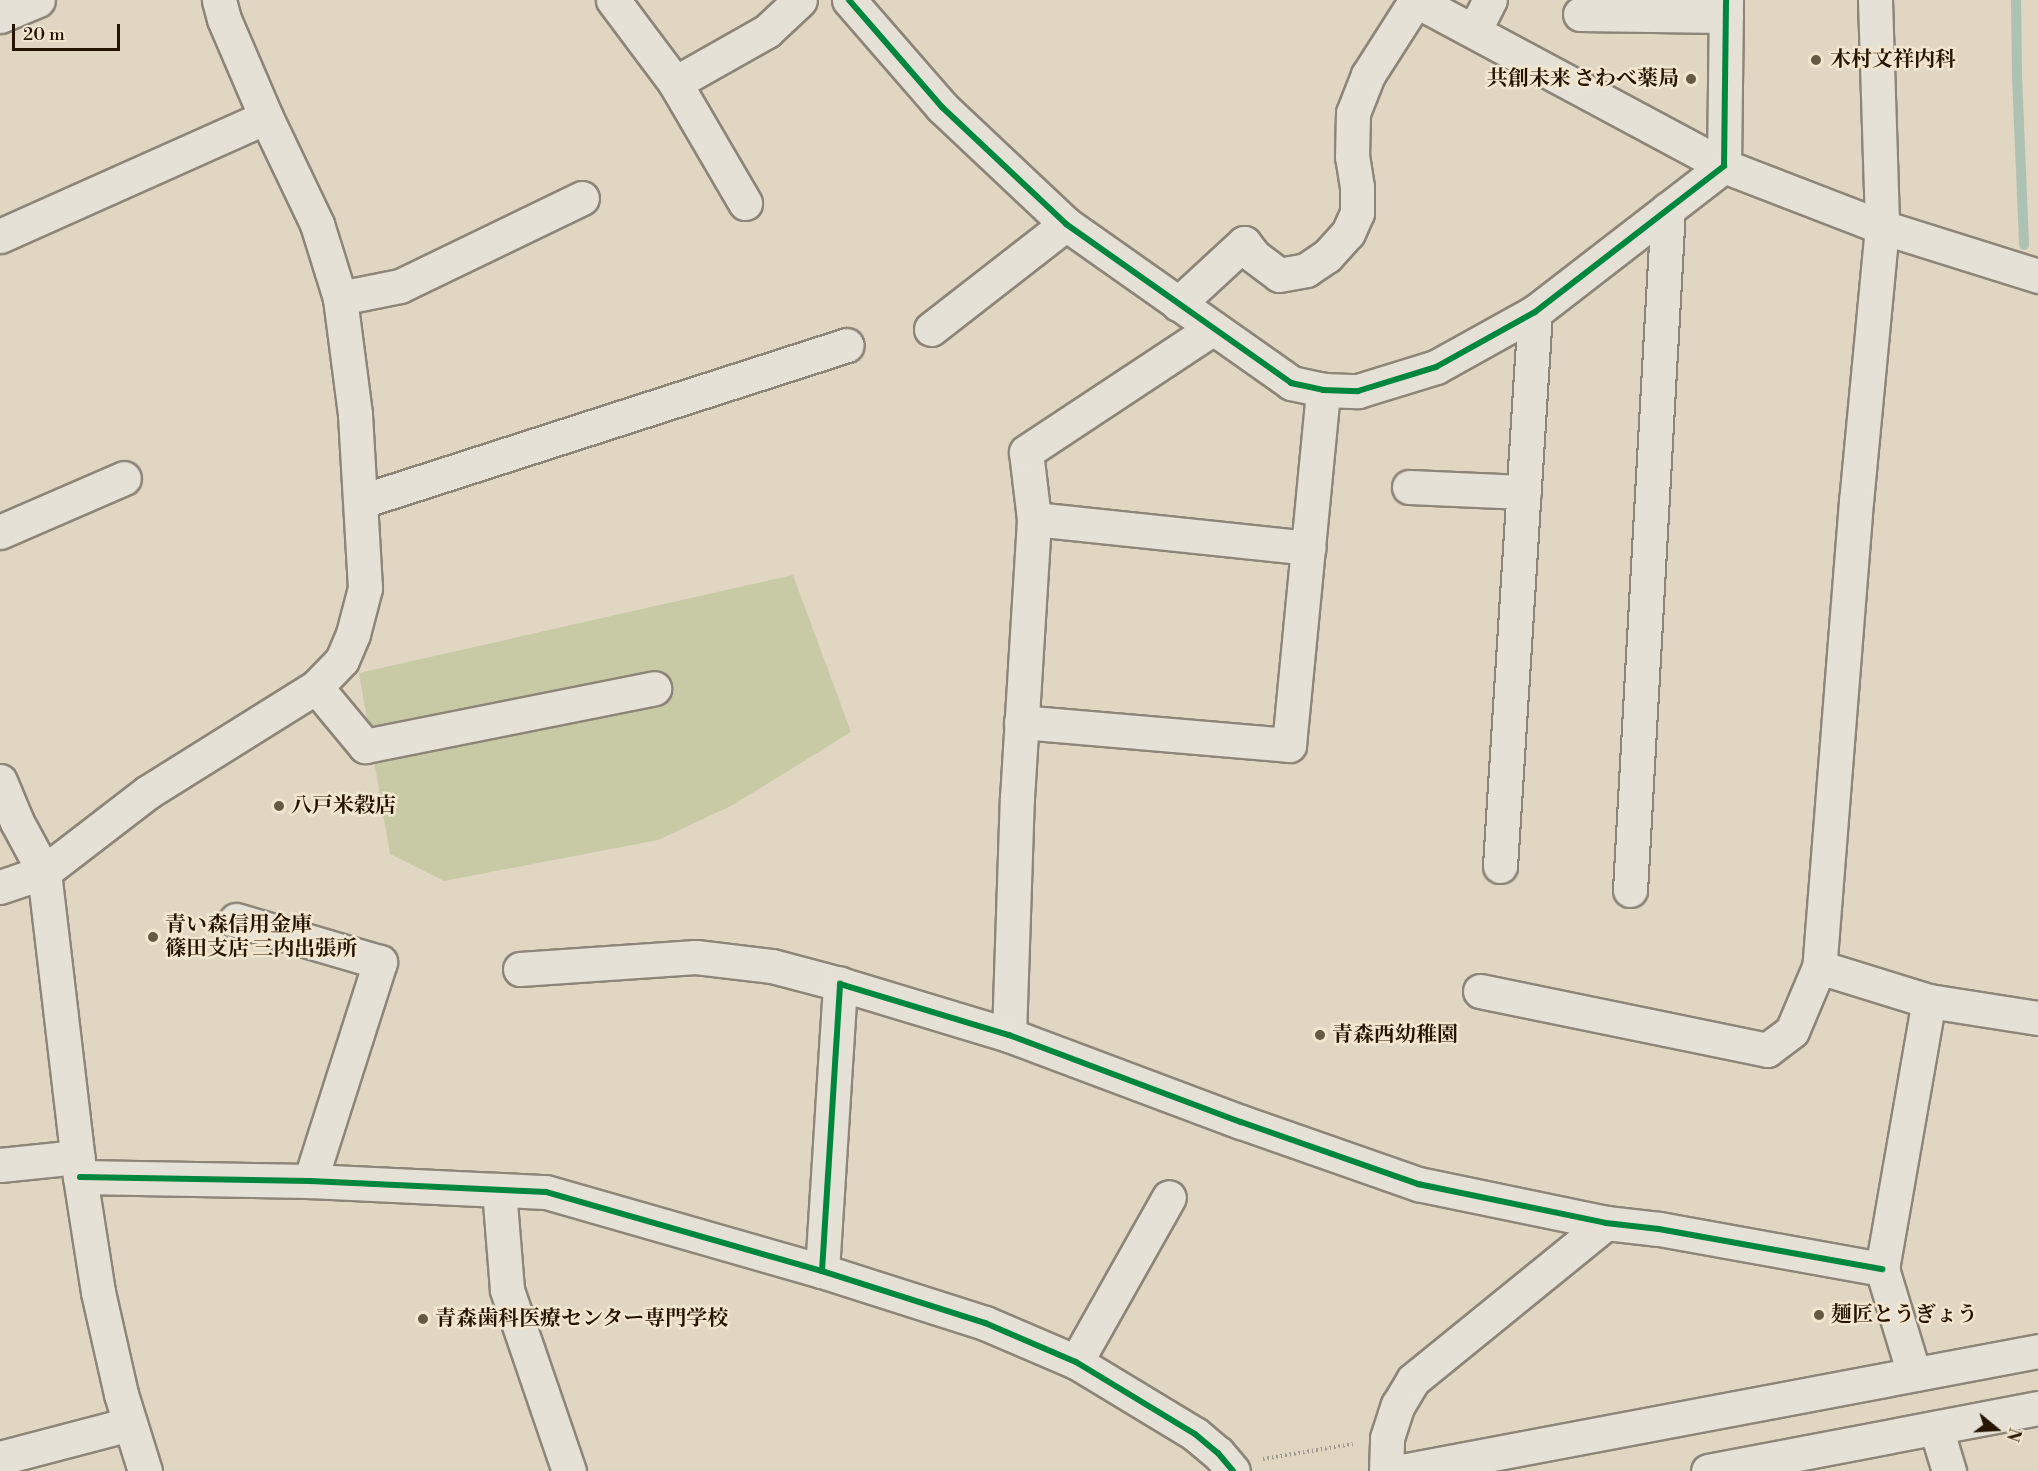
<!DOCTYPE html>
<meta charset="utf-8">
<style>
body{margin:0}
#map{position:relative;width:2038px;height:1471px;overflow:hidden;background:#e0d6c2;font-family:"Libre Bodoni","Noto Serif JP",serif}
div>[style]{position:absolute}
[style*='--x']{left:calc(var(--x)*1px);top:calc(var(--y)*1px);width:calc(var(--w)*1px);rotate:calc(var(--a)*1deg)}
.green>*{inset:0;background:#c8caa6}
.stream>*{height:10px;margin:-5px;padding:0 5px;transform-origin:5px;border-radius:5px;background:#aec2b3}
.path>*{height:4px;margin-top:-2px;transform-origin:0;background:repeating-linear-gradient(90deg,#a09a91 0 1.5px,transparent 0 4.5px)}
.roads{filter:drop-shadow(2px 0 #8d8578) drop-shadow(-2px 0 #8d8578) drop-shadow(0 2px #8d8578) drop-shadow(0 -2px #8d8578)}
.minor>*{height:33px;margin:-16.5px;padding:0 16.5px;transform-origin:16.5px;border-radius:16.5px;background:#e6e1d7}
.cycleway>*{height:6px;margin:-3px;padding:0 3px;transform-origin:3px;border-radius:3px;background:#00873e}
.dots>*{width:16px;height:16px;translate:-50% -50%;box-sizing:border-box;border:3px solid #f3e6cf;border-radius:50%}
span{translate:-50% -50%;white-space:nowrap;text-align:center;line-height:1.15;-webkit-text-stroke:5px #f3e6cf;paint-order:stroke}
.poi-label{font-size:21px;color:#251500;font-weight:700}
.left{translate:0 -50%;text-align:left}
.right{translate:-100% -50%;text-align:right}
.north{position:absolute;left:1966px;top:1399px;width:60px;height:60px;-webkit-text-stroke:4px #f3e6cf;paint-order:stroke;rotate:108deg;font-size:16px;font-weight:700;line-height:24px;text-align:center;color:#251500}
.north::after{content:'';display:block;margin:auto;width:21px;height:27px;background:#251500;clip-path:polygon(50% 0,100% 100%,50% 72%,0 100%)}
.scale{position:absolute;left:12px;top:24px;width:108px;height:27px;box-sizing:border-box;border:3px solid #251500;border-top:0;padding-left:8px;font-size:18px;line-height:21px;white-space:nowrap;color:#251500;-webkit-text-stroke:4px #f3e6cf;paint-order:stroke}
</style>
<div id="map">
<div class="green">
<div style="clip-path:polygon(793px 575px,851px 732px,733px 805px,658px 840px,444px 881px,390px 854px,359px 673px)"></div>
</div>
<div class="stream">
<div style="--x:2016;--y:0;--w:76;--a:89.2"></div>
<div style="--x:2017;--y:76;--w:169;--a:87.6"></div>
</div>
<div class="path">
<div style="--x:1263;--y:1459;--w:91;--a:-9.5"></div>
</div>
<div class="roads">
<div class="minor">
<div style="--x:613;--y:0;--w:104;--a:53.2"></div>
<div style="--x:675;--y:83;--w:139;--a:59.7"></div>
<div style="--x:849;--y:0;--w:142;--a:49"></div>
<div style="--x:942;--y:107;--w:170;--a:43.3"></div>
<div style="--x:1066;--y:224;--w:276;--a:35.2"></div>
<div style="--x:1291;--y:383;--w:33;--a:12"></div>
<div style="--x:1323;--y:390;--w:35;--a:2"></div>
<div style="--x:1358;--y:391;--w:82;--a:-17.1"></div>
<div style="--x:1436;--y:367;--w:113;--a:-29.1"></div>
<div style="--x:1535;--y:312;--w:239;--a:-37.7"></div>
<div style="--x:1724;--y:166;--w:166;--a:-89.3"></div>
<div style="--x:1415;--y:0;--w:351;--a:28.2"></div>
<div style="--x:1724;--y:166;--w:169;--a:21.1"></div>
<div style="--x:1882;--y:227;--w:164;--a:17.4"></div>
<div style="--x:1875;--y:0;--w:227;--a:88.2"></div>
<div style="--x:1882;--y:227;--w:275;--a:95.4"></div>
<div style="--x:1856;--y:501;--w:467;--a:94.5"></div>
<div style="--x:1819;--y:967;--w:115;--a:17.2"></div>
<div style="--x:1929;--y:1001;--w:110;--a:8.9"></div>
<div style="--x:1580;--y:14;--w:146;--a:0.8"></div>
<div style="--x:0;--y:16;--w:41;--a:-22.8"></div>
<div style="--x:1474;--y:31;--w:35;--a:-63"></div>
<div style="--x:675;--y:83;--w:106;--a:-29.5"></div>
<div style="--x:767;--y:31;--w:45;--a:-43.2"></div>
<div style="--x:0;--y:236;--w:291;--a:-24.1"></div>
<div style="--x:340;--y:298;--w:61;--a:-11.3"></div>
<div style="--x:400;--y:286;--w:202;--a:-25.8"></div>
<div style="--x:1178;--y:304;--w:90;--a:-42.7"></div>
<div style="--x:1244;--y:243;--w:16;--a:52"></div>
<div style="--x:1254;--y:256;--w:31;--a:37"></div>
<div style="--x:1279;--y:275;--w:27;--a:-10"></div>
<div style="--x:1306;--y:270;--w:25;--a:-34"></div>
<div style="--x:1327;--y:256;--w:31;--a:-48"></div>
<div style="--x:1348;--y:233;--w:22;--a:-66"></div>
<div style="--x:1357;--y:213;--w:26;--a:-90"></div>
<div style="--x:1357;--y:187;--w:30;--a:-99"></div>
<div style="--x:1352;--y:157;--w:44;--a:-88.7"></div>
<div style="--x:1353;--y:113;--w:41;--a:-68.5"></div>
<div style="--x:1368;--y:75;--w:89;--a:-57.4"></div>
<div style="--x:931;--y:329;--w:171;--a:-37.9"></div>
<div style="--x:1409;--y:487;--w:115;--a:2.5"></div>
<div style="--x:362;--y:501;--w:509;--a:-17.83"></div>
<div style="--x:1034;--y:519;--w:276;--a:6"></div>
<div style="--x:0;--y:532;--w:135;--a:-23.5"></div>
<div style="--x:316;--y:687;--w:77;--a:50.3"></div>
<div style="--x:365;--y:746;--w:295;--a:-11.3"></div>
<div style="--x:1021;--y:722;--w:269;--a:4.9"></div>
<div style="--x:1289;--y:745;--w:357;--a:-84.5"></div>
<div style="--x:0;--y:781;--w:44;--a:67.5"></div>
<div style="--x:17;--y:822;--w:57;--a:61.6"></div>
<div style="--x:44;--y:872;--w:307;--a:83.3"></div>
<div style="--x:80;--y:1177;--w:116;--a:81.1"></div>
<div style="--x:98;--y:1292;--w:105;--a:77.3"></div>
<div style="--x:121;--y:1394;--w:81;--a:72.7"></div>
<div style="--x:1500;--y:866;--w:555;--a:-86.39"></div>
<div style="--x:0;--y:887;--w:46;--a:-18.8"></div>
<div style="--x:44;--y:872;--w:131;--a:-37.6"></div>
<div style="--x:148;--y:792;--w:198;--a:-32"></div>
<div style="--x:316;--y:687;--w:37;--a:-46"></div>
<div style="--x:342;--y:660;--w:28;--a:-67"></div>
<div style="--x:353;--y:634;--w:48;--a:-75.4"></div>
<div style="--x:365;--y:588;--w:174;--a:-93.3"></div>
<div style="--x:355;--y:414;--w:117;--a:-97.4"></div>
<div style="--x:340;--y:298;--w:77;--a:-107.3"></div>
<div style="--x:317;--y:224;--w:119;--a:-115.5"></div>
<div style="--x:266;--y:117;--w:107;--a:-113.2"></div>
<div style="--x:224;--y:19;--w:20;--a:-105"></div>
<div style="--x:1630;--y:890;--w:682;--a:-86.81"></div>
<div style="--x:236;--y:920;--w:150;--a:16.3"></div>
<div style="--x:380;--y:962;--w:230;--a:107.7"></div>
<div style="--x:520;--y:969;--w:176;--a:-3.9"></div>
<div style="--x:696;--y:957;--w:77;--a:6.8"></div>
<div style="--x:772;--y:966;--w:70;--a:14.8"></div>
<div style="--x:1480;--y:991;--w:293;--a:11.6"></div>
<div style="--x:1767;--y:1050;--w:31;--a:-37"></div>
<div style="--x:1792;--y:1031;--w:69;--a:-67.1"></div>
<div style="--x:1009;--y:1035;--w:237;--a:-88.1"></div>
<div style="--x:1017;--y:798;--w:280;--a:-86.5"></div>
<div style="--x:1034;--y:519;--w:67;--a:-96.8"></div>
<div style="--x:1026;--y:452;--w:224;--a:-33.5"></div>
<div style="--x:0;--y:1165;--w:78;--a:-5.9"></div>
<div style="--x:80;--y:1177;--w:230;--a:1"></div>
<div style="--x:310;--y:1181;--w:236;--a:2.7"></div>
<div style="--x:546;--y:1192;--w:287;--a:16"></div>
<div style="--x:822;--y:1271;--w:171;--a:17.7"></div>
<div style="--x:985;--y:1323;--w:99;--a:23.2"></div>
<div style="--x:1076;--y:1362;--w:139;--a:31.2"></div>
<div style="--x:1195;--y:1434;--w:30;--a:40"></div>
<div style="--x:1218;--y:1453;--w:23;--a:50"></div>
<div style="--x:499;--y:1190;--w:100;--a:85.4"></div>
<div style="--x:507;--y:1290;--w:191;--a:71.1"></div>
<div style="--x:822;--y:1271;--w:288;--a:-86.4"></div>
<div style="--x:840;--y:984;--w:177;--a:16.8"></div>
<div style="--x:1009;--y:1035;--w:248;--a:20.6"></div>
<div style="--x:1241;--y:1122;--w:188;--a:19.3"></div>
<div style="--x:1418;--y:1184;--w:192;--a:11.7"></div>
<div style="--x:1606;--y:1223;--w:53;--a:6.5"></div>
<div style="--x:1659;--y:1229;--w:227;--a:10.2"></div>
<div style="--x:1076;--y:1362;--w:189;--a:-60.6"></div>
<div style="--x:1914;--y:1374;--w:110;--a:-106.9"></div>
<div style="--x:1882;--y:1269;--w:272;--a:-80.1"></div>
<div style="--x:1936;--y:1428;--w:45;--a:73.2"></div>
<div style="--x:0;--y:1458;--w:134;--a:-14.7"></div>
<div style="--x:1386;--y:1471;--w:33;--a:-88"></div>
<div style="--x:1387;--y:1438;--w:35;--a:-72"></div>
<div style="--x:1398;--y:1405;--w:29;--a:-59"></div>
<div style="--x:1413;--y:1380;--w:249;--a:-39.1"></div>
<div style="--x:1402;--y:1471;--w:647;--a:-10.68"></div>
<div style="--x:1708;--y:1471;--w:336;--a:-10.8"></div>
</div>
</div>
<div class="cycleway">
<div style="--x:849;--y:0;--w:142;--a:49"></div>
<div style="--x:942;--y:107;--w:170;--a:43.3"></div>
<div style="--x:1066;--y:224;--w:276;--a:35.2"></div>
<div style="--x:1291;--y:383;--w:33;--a:12"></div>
<div style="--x:1323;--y:390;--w:35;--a:2"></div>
<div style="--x:1358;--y:391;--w:82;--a:-17.1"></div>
<div style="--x:1436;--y:367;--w:113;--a:-29.1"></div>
<div style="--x:1535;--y:312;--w:239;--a:-37.7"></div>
<div style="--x:1724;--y:166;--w:166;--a:-89.3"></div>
<div style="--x:80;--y:1177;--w:230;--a:1"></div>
<div style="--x:310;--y:1181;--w:236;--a:2.7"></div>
<div style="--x:546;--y:1192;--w:287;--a:16"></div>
<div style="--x:822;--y:1271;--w:171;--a:17.7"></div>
<div style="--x:985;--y:1323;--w:99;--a:23.2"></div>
<div style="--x:1076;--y:1362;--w:139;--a:31.2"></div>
<div style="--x:1195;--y:1434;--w:30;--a:40"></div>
<div style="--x:1218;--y:1453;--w:23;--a:50"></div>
<div style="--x:822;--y:1271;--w:288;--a:-86.4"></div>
<div style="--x:840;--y:984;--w:177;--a:16.8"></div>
<div style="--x:1009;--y:1035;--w:248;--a:20.6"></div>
<div style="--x:1241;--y:1122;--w:188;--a:19.3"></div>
<div style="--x:1418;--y:1184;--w:192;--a:11.7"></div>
<div style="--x:1606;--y:1223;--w:53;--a:6.5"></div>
<div style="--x:1659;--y:1229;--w:227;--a:10.2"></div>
</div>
<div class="dots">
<div style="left:1816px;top:60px;background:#665944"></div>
<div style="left:1691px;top:79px;background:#665944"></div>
<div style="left:279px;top:806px;background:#665944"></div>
<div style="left:153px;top:937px;background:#665944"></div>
<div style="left:1320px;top:1035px;background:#665944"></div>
<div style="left:1819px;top:1315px;background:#665944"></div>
<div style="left:423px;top:1319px;background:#665944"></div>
</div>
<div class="poi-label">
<span class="left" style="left:1830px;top:60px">木村文祥内科</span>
<span class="right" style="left:1679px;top:79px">共創未来 さわべ薬局</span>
<span class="left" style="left:291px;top:806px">八戸米穀店</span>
<span class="left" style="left:165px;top:937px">青い森信用金庫<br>篠田支店 三内出張所</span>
<span class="left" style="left:1332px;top:1035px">青森西幼稚園</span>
<span class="left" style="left:1831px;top:1315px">麺匠とうぎょう</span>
<span class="left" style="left:435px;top:1319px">青森歯科医療センター専門学校</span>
</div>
<div class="north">N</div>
<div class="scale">20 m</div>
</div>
